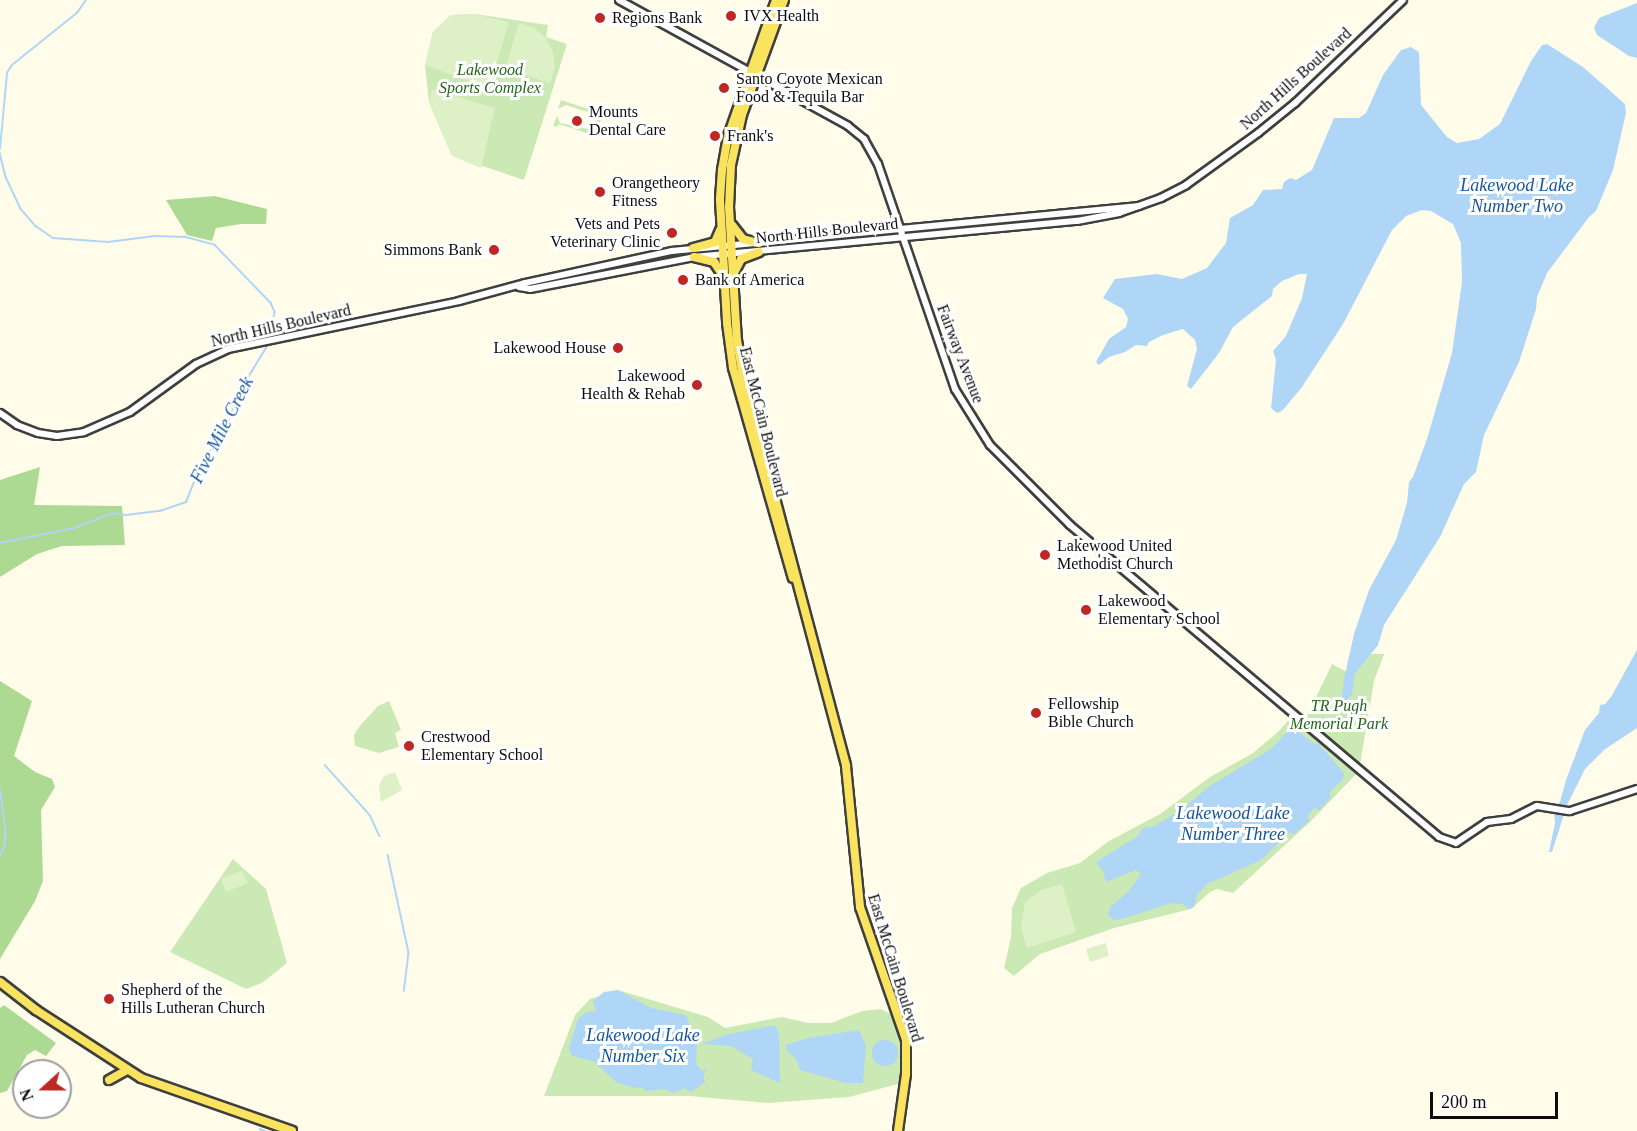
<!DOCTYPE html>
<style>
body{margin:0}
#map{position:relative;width:1637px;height:1131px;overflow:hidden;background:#fffdea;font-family:"Times New Roman",serif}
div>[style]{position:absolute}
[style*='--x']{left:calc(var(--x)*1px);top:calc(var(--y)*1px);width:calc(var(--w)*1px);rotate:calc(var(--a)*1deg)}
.green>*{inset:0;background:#cbe9b4}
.forest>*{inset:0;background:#adda93}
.pitch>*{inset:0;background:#def0c6}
.water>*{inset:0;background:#afd5f7}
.round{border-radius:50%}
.stream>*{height:1.5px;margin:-0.75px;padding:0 0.75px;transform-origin:0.75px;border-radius:0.75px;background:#afd5f7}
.roads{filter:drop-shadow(2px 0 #3f3f3f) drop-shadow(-2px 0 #3f3f3f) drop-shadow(0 2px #3f3f3f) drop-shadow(0 -2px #3f3f3f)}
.minor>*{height:6px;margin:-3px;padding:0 3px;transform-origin:3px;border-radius:3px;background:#fff}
.major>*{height:8px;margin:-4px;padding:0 4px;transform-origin:4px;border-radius:4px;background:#fae35f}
.dots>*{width:16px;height:16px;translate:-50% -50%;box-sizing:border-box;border:3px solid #fff;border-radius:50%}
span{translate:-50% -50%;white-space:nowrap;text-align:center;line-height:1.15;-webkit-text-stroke:6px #fff;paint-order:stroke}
.poi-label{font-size:16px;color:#0c0c0c}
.left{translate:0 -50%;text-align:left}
.right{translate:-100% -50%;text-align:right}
.park-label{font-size:16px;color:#24641c;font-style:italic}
.street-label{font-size:16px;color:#0c0c0c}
.water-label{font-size:18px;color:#14559e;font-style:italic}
.north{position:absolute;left:12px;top:1059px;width:60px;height:60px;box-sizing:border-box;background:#fff;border:2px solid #9e9e9e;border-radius:50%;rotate:249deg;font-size:16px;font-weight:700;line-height:24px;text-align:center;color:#0c0c0c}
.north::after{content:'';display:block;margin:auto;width:21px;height:27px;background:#bd2922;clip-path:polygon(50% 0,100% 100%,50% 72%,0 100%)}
.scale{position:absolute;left:1430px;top:1092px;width:128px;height:27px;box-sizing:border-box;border:3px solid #0c0c0c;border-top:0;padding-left:8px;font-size:18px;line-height:21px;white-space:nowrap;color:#0c0c0c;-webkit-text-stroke:4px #fff;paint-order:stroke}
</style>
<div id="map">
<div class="green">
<div style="clip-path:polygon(474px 14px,548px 25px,546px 37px,567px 44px,524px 180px,452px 156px,429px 102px,425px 65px,433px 32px,451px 15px)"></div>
<div style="clip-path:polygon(561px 100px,603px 114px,598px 128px,601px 135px,598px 137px,559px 124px,557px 127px,553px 126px,557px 116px,560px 123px,593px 130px,597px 115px,566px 105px,558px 109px)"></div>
<div style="clip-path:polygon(1371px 654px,1384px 654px,1374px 681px,1359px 771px,1311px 821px,1233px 893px,1217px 889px,1210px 892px,1191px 909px,1114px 928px,1040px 954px,1014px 976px,1004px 968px,1011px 937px,1012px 908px,1021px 888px,1047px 873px,1080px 863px,1109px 841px,1160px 814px,1210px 777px,1253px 753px,1278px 732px,1294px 714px,1304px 722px,1332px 664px,1345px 671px,1357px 671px)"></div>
<div style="clip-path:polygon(389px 701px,401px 730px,395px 733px,399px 747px,379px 753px,355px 746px,354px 735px,358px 728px,378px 706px)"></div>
<div style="clip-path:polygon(233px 859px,266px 889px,287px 963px,262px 983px,246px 989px,170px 952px)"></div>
<div style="clip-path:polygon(618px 990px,708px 1017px,725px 1028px,782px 1017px,808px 1023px,831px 1023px,862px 1011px,881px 1009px,899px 1018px,908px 1056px,898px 1084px,849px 1097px,768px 1103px,690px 1096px,544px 1096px,575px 1015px,590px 999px)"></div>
</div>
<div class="forest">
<div style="clip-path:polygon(215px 196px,267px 209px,266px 224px,241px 224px,216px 228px,212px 241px,187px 235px,166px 200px)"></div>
<div style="clip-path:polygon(40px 467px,34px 505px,122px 506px,125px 545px,62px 546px,37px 554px,0 577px,0 480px)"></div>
<div style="clip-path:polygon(0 681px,32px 701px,14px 756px,35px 772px,52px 779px,55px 787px,41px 810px,43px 881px,35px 901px,0 959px)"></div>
<div style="clip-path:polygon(4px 1005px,56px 1043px,46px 1056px,35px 1050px,27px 1055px,7px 1091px,0 1093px,0 1008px)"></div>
</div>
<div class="pitch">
<div style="clip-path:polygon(474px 14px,509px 22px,489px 88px,425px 65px,433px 32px,451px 15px)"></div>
<div style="clip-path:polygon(519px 23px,533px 27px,545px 37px,553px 52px,555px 67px,550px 83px,505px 69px)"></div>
<div style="clip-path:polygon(432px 89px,495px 108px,481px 168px,452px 156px,429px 102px)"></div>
<div style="clip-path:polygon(395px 772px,402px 790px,381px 802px,379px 785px,384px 776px)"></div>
<div style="clip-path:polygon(242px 871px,248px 883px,226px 892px,221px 879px)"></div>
<div style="clip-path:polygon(1062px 884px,1076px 932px,1027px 948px,1021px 928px,1025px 902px,1041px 890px)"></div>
<div style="clip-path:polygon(1106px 943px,1109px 956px,1090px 962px,1086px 949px)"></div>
</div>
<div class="water">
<div style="clip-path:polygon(1637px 3px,1637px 58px,1629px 56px,1597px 35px,1594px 28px,1599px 18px)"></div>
<div style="clip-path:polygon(1547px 44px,1583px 67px,1625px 104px,1626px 113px,1613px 170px,1596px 211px,1589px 217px,1547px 273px,1537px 297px,1536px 309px,1519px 362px,1484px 435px,1476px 472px,1464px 484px,1440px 537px,1384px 625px,1378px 645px,1355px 674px,1352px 694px,1341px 706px,1344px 679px,1354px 634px,1369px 590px,1396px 540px,1407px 503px,1409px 482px,1413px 477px,1427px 439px,1452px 353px,1462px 282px,1461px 243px,1453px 224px,1431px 211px,1422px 210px,1406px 216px,1392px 230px,1343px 324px,1302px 387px,1282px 411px,1277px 413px,1271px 408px,1276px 360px,1273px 351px,1286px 336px,1302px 298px,1307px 274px,1299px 274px,1282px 281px,1273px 289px,1272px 296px,1233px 327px,1219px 353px,1191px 389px,1187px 386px,1197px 349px,1195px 340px,1183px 329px,1163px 335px,1149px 342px,1147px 346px,1136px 345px,1125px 352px,1109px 357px,1099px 365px,1096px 362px,1109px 339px,1126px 327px,1128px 319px,1123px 309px,1103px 298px,1115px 279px,1157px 274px,1182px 279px,1207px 268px,1226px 243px,1230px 218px,1253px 205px,1263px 190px,1282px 189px,1284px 182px,1290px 178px,1296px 180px,1312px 170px,1334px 118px,1359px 118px,1366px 113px,1383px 75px,1401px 50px,1411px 47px,1419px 52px,1421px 105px,1447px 137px,1457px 143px,1479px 139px,1500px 124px,1531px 61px,1542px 45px)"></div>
<div style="clip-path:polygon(1637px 650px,1637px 728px,1604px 750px,1585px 769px,1567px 805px,1552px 852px,1549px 852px,1555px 823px,1554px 810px,1560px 802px,1566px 780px,1585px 730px,1599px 713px,1600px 705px,1605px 704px,1611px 697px)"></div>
<div style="clip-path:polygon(1292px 727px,1315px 744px,1318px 743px,1344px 773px,1343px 779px,1329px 793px,1331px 798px,1319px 810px,1315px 807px,1308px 816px,1309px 821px,1293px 835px,1290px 832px,1261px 860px,1207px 884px,1197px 895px,1194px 907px,1189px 909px,1183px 904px,1172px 903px,1118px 920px,1112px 919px,1108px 915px,1110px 907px,1129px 891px,1141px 874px,1136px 870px,1106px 882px,1103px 871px,1096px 862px,1138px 836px,1143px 828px,1154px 826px,1180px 811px,1211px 785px,1271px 749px)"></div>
<div style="clip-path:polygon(618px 990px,651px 1008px,686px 1015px,697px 1044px,696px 1064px,702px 1071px,707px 1069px,703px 1077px,705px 1082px,691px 1092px,684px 1088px,673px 1093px,665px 1089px,645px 1091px,643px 1087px,635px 1088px,616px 1082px,593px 1061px,572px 1056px,569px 1048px,578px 1019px,585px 1013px,596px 1011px,593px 1001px,604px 992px)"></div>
<div style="clip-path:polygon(775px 1025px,779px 1033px,780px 1083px,751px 1070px,753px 1059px,731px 1046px,702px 1044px,725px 1035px)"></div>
<div style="clip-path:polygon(859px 1030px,866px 1046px,863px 1083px,846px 1083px,800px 1070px,796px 1059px,786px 1050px,786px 1045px,808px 1038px)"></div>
<div class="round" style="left:872px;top:1040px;width:26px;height:26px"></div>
</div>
<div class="stream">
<div style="--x:0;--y:149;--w:76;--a:-84.7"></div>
<div style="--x:7;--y:73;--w:9;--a:-58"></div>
<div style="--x:12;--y:65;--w:83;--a:-38.7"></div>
<div style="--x:77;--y:13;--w:16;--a:-55"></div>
<div style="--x:0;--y:153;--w:25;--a:76"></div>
<div style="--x:6;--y:177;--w:35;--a:65"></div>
<div style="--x:21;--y:209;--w:23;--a:49"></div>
<div style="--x:36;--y:226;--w:21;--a:35"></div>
<div style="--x:53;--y:238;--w:55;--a:4.2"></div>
<div style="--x:108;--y:242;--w:47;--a:-7.3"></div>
<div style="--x:155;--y:236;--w:31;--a:2"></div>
<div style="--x:186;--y:237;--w:30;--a:15"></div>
<div style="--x:215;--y:245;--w:81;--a:46"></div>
<div style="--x:271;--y:303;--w:10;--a:66"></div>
<div style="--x:275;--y:312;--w:26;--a:99"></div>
<div style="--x:0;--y:543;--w:76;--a:-11.3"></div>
<div style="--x:75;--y:528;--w:40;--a:-22"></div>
<div style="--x:112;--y:513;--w:14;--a:8"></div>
<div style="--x:126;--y:515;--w:34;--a:-7"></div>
<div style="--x:160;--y:511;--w:28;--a:-19"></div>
<div style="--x:186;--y:502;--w:45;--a:-68"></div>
<div style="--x:203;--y:460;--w:38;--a:-53"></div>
<div style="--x:226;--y:430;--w:38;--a:-72"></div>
<div style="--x:238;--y:394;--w:60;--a:-58.7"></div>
<div style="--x:325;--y:765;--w:67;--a:48"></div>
<div style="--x:370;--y:815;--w:23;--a:65"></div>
<div style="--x:0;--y:787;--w:42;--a:81.9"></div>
<div style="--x:6;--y:829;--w:17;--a:93"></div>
<div style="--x:5;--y:846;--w:12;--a:114"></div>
<div style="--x:388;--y:855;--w:100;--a:77.9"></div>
<div style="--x:409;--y:953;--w:38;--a:97"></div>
<div style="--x:260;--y:1129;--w:5;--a:22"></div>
</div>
<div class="roads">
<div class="minor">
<div style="--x:619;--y:0;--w:261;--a:28.8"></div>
<div style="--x:848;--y:126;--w:21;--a:39"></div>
<div style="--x:864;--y:139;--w:29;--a:61"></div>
<div style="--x:878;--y:164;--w:238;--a:71.1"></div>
<div style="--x:955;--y:389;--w:66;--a:58"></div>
<div style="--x:990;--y:445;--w:113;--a:45"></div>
<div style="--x:1070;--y:525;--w:483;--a:40.2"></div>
<div style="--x:1439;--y:837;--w:18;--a:19"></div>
<div style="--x:1456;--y:843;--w:37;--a:-34"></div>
<div style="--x:1487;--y:822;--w:24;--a:-7"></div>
<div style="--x:1511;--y:819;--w:29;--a:-27"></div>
<div style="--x:1537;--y:806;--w:33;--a:9"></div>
<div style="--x:1570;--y:811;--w:71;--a:-18.2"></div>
<div style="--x:519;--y:287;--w:11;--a:10"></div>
<div style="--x:530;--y:289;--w:167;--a:-11"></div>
<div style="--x:694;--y:257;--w:385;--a:-5.4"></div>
<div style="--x:1077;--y:221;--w:43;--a:-10.8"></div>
<div style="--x:1119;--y:213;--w:45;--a:-19.7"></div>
<div style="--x:1161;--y:198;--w:28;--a:-27"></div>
<div style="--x:1186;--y:185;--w:89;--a:-35.8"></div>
<div style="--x:1258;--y:133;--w:48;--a:-39"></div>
<div style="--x:1295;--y:103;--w:149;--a:-43.6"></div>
<div style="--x:0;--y:413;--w:21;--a:35"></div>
<div style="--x:17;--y:425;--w:22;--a:21"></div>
<div style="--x:38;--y:433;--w:19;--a:9"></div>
<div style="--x:57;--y:436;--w:27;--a:-8"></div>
<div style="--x:84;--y:432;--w:50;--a:-23.5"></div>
<div style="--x:130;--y:412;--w:82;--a:-36"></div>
<div style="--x:196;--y:364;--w:35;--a:-25"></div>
<div style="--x:228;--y:349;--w:236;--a:-11.7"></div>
<div style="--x:459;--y:301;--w:68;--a:-15.3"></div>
<div style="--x:525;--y:283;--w:150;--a:-12.3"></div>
<div style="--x:672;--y:251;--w:469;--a:-5.5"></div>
</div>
<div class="major">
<div style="--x:776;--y:0;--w:144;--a:109.4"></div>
<div style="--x:728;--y:136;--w:35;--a:100"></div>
<div style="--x:722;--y:170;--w:30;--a:94"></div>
<div style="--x:720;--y:200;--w:123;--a:86.7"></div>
<div style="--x:727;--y:323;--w:45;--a:82.4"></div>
<div style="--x:733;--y:368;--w:218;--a:74.1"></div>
<div style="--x:784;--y:0;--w:122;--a:110.1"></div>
<div style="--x:742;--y:115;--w:51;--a:102.4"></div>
<div style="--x:731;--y:165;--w:42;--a:92.7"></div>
<div style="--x:729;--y:207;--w:133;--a:86.6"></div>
<div style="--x:737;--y:340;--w:38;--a:81"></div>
<div style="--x:743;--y:378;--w:401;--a:75.1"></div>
<div style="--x:846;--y:766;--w:142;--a:84.3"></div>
<div style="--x:860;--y:907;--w:141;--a:70.9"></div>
<div style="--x:906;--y:1040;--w:34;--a:90"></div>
<div style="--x:906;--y:1074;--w:58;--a:98"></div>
<div style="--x:732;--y:225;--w:18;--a:52"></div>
<div style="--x:743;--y:239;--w:16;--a:15"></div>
<div style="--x:693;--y:248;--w:23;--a:-15"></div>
<div style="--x:715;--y:242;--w:13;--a:-67"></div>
<div style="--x:694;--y:257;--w:21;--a:14"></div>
<div style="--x:714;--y:262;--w:17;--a:57"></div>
<div style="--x:734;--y:273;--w:16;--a:-63"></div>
<div style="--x:741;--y:259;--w:19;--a:-21"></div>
<div style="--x:0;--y:982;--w:46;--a:37.9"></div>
<div style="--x:36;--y:1010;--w:125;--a:32.9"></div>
<div style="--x:141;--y:1078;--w:160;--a:19.3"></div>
<div style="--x:109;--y:1080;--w:21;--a:-29"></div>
</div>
</div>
<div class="dots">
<div style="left:731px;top:16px;background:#bd2922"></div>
<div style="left:600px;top:18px;background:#bd2922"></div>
<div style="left:724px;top:88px;background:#bd2922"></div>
<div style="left:577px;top:121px;background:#bd2922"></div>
<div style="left:715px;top:136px;background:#bd2922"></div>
<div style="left:600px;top:192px;background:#bd2922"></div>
<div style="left:672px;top:233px;background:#bd2922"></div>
<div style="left:494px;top:250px;background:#bd2922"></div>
<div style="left:683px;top:280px;background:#bd2922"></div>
<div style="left:618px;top:348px;background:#bd2922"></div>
<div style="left:697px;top:385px;background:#bd2922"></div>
<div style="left:1045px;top:555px;background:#bd2922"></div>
<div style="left:1086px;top:610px;background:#bd2922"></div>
<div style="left:1036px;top:713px;background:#bd2922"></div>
<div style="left:409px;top:746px;background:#bd2922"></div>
<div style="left:109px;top:999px;background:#bd2922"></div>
</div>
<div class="poi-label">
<span class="left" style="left:744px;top:16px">IVX Health</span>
<span class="left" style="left:612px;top:18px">Regions Bank</span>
<span class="left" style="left:736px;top:88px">Santo Coyote Mexican<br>Food &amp; Tequila Bar</span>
<span class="left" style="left:589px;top:121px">Mounts<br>Dental Care</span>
<span class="left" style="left:727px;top:136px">Frank's</span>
<span class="left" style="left:612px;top:192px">Orangetheory<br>Fitness</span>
<span class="right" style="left:660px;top:233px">Vets and Pets<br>Veterinary Clinic</span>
<span class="right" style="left:482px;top:250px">Simmons Bank</span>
<span class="left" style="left:695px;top:280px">Bank of America</span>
<span class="right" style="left:606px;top:348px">Lakewood House</span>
<span class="right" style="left:685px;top:385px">Lakewood<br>Health &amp; Rehab</span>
<span class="left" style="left:1057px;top:555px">Lakewood United<br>Methodist Church</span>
<span class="left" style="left:1098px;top:610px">Lakewood<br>Elementary School</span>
<span class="left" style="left:1048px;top:713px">Fellowship<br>Bible Church</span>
<span class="left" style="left:421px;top:746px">Crestwood<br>Elementary School</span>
<span class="left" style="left:121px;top:999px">Shepherd of the<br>Hills Lutheran Church</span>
</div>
<div class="park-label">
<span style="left:490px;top:79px">Lakewood<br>Sports Complex</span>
<span style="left:1339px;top:715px">TR Pugh<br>Memorial Park</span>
</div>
<div class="street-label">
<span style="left:1296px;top:79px;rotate:-42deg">North Hills Boulevard</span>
<span style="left:827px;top:231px;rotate:-6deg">North Hills Boulevard</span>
<span style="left:281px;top:326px;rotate:-13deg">North Hills Boulevard</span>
<span style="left:960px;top:354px;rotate:69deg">Fairway Avenue</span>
<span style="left:763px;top:422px;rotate:76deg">East McCain Boulevard</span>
<span style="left:895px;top:968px;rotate:73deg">East McCain Boulevard</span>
</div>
<div class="water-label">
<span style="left:1517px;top:196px">Lakewood Lake<br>Number Two</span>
<span style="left:222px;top:430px;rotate:-63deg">Five Mile Creek</span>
<span style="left:1233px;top:824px">Lakewood Lake<br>Number Three</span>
<span style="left:643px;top:1046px">Lakewood Lake<br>Number Six</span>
</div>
<div class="north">N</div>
<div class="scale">200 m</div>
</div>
